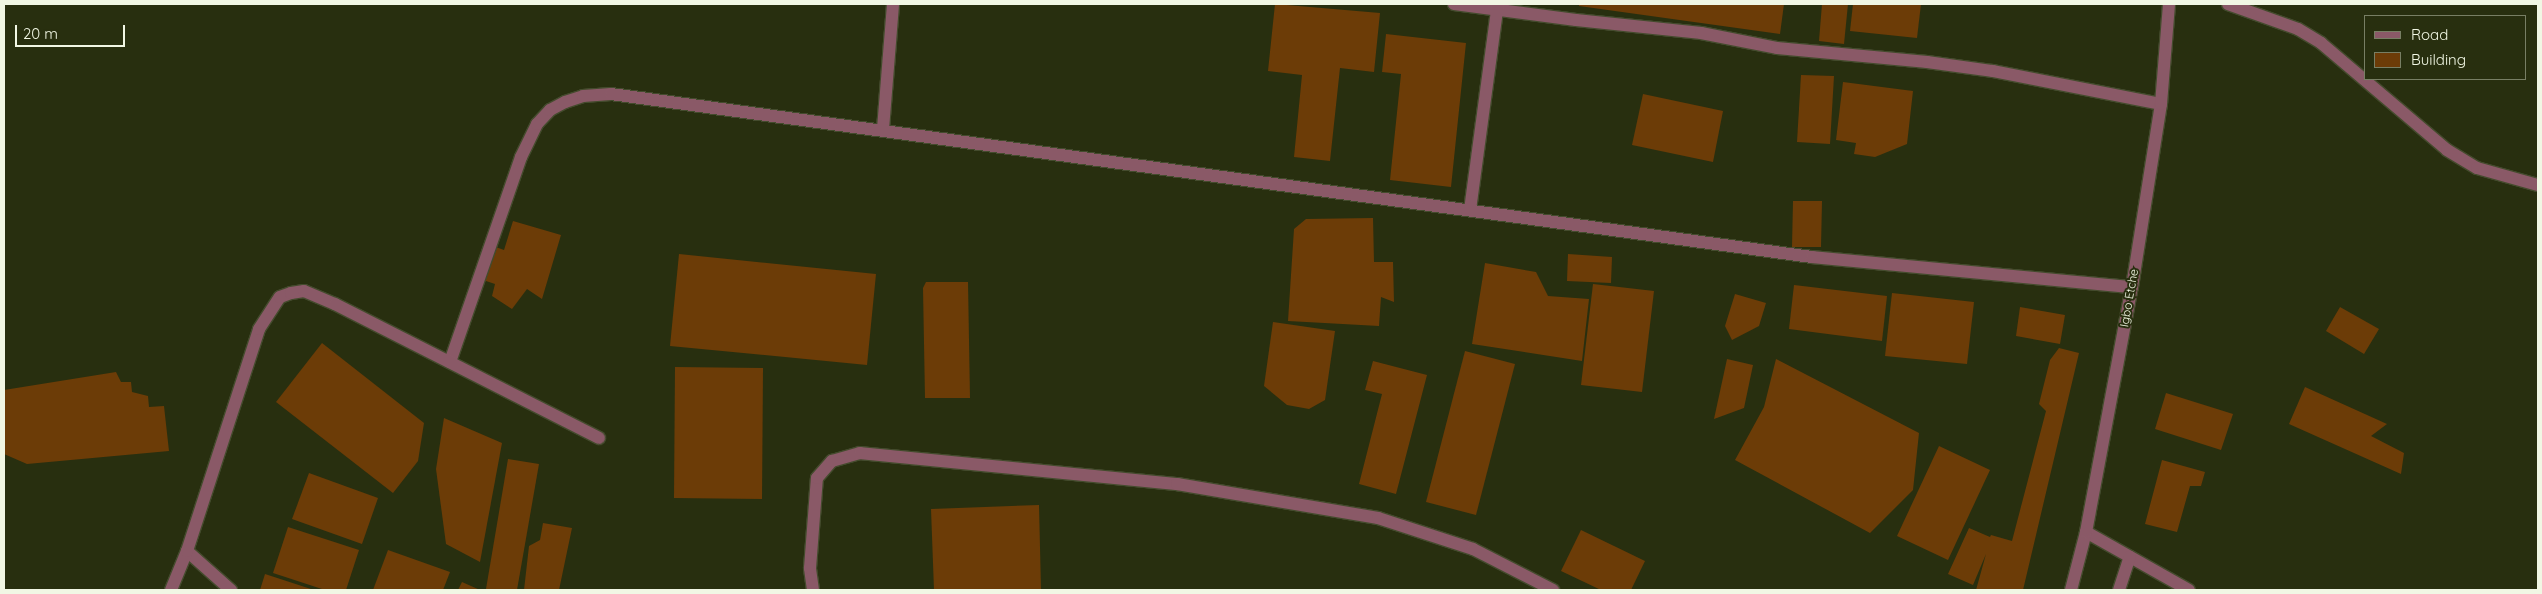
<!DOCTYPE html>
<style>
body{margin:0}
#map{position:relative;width:2542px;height:594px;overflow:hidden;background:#282f0f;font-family:Quicksand,sans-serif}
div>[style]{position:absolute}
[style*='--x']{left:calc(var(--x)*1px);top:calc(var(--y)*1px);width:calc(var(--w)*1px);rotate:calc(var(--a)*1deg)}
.building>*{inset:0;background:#6c3c07}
.roads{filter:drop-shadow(1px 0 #444b2d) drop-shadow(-1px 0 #444b2d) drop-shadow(0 1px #444b2d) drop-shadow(0 -1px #444b2d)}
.service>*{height:12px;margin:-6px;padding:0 6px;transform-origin:6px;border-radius:6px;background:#8a5967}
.minor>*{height:12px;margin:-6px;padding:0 6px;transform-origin:6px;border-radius:6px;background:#8a5967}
.tertiary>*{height:12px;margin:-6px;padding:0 6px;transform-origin:6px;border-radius:6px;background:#8a5967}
span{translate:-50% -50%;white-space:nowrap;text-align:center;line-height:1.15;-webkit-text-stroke:4px #282f0f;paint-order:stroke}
.street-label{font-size:12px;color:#f1f7e4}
.frame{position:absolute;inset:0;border:5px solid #f1f7e4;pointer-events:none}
.legend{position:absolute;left:2364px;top:15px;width:162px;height:65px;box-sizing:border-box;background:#282f0f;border:1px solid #787f64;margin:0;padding:6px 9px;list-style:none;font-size:15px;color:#f1f7e4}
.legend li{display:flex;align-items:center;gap:10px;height:25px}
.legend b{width:25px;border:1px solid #787f64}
.scale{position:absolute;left:15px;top:25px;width:110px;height:22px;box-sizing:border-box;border:2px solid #f1f7e4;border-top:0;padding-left:6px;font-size:15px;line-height:18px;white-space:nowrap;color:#f1f7e4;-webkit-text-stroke:4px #282f0f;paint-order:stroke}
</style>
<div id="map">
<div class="building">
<div style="clip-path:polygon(1275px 4px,1380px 13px,1374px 72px,1340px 68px,1330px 161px,1294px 157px,1302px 75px,1268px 71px)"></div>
<div style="clip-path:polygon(1579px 4px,1784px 4px,1780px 34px,1579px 6px)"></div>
<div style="clip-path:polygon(1822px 4px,1848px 4px,1844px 44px,1819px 41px)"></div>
<div style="clip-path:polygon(1853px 4px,1921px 4px,1917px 38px,1850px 31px)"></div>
<div style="clip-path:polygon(1386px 34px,1466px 43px,1451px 187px,1390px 180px,1401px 74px,1382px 72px)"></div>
<div style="clip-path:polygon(1801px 75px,1834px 76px,1830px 144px,1797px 142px)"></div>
<div style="clip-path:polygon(1843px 82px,1913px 91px,1907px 144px,1875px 157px,1854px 154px,1856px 143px,1836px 140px)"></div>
<div style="clip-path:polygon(1643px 94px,1723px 111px,1713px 162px,1632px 145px)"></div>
<div style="clip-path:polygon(1793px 201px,1822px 201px,1821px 247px,1792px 247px)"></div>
<div style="clip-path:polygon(1373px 218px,1374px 262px,1393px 262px,1394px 302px,1381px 297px,1379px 326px,1288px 321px,1294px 229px,1306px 219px)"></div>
<div style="clip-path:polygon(513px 221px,561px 235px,542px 299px,527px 289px,512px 309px,492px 296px,495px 284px,483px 280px,493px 246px,504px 250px)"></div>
<div style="clip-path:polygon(679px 254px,876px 274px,867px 365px,670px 346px)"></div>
<div style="clip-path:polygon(1568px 254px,1612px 257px,1611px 283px,1567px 281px)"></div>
<div style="clip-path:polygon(1485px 263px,1536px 272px,1548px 296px,1589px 299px,1582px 361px,1472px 344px)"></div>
<div style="clip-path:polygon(926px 282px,968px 282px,970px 398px,925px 398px,923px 288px)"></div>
<div style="clip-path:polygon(1593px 284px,1654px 291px,1642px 392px,1581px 385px)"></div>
<div style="clip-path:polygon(1794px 285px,1887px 296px,1882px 341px,1789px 329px)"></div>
<div style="clip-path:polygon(1892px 293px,1974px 302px,1967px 364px,1885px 356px)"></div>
<div style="clip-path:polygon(1735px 294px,1766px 303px,1759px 326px,1732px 340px,1725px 326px)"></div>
<div style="clip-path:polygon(2020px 307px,2065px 315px,2060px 344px,2016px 336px)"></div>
<div style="clip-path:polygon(2340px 307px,2379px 329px,2364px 354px,2326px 331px)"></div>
<div style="clip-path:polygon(1273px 322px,1335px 331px,1325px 400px,1309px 409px,1287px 405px,1264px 386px)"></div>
<div style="clip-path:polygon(322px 343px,424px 423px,418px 461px,393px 493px,276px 402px)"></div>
<div style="clip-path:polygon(2059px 348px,2079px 353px,2023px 590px,1976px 590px,1986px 554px,1973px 585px,1948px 574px,1969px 528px,1990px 537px,1991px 535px,2012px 541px,2046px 411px,2039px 404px,2050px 360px)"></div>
<div style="clip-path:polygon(1465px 351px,1515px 364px,1476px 515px,1426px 502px)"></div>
<div style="clip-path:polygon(1727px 359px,1753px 365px,1744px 408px,1714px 419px)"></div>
<div style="clip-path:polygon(1776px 359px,1919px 433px,1913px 490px,1870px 533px,1735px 460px,1764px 407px)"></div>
<div style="clip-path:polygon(1373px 361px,1427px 375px,1396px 494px,1359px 484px,1382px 394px,1365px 390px)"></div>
<div style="clip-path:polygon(675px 367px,763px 368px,762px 499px,674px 498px)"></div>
<div style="clip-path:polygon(116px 372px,121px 382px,131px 382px,132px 392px,148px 396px,149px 407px,164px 406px,169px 451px,27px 464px,4px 454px,4px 390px)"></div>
<div style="clip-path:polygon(2305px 387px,2387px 424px,2371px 436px,2404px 453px,2401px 474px,2289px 424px)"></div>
<div style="clip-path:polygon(2166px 393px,2233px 414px,2221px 450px,2155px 429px)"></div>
<div style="clip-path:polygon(444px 418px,502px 443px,480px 562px,446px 544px,436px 469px)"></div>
<div style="clip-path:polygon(1939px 446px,1990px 470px,1948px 560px,1897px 536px)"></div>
<div style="clip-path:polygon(508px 459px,539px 464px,517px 590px,491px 590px,486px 589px)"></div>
<div style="clip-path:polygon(2162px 460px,2205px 472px,2201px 486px,2190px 486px,2177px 532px,2145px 524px)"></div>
<div style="clip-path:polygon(309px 473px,378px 498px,362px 544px,292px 519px)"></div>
<div style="clip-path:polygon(1039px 505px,1041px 590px,934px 590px,931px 509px)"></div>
<div style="clip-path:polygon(543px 523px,572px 528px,559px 590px,524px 590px,529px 546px,540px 540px)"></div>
<div style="clip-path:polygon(288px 527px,359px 550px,346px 590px,325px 590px,273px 573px)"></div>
<div style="clip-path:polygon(1581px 530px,1645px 561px,1631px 590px,1601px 590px,1561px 571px)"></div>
<div style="clip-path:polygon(388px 550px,450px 572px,443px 590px,373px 590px)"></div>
<div style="clip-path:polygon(265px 574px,314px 590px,260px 590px)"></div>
<div style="clip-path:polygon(462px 582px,480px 590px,458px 590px)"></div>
</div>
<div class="roads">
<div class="service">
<div style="--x:2228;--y:4;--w:74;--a:19.7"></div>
<div style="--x:2298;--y:29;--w:27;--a:31"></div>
<div style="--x:2321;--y:43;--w:165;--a:40.3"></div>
<div style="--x:2447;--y:150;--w:35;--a:31"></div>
<div style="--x:2477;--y:168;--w:63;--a:15.6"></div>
<div style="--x:2086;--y:532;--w:118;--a:29.4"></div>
<div style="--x:2119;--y:590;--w:35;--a:-72"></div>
</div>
<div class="minor">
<div style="--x:1454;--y:4;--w:123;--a:7.5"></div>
<div style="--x:1576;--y:20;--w:126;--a:5.9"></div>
<div style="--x:1701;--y:33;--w:77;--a:11.2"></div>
<div style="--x:1777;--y:48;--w:151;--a:5.3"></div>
<div style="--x:1927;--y:62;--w:67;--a:7.8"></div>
<div style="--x:1993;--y:71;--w:171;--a:11.1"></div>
<div style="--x:883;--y:129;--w:125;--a:-85.4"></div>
<div style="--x:1470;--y:210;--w:208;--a:-82.3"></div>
<div style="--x:450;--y:362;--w:217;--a:-70.9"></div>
<div style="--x:521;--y:157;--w:37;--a:-64"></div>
<div style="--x:537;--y:124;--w:19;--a:-47"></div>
<div style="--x:550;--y:110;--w:17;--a:-28"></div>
<div style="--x:565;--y:102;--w:19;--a:-18"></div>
<div style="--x:583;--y:96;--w:28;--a:-4"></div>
<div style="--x:611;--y:94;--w:1212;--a:7.73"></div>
<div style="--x:1812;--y:257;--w:321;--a:5.4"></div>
<div style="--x:187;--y:551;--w:59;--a:41.6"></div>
<div style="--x:171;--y:590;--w:42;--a:-67.7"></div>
<div style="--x:187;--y:551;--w:233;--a:-72"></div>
<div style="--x:259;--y:329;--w:38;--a:-57"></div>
<div style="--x:280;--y:297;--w:12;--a:-20"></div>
<div style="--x:291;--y:293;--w:13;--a:-9"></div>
<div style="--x:304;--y:291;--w:34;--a:23"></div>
<div style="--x:335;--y:304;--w:296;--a:26.9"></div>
<div style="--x:813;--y:590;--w:22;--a:-98"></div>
<div style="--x:810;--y:568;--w:90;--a:-85.6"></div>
<div style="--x:817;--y:478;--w:23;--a:-49"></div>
<div style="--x:832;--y:461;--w:29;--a:-16"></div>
<div style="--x:860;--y:453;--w:319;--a:5.6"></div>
<div style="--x:1177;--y:484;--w:204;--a:9.6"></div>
<div style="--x:1378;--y:518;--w:100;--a:18.1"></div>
<div style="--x:1473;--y:549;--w:90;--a:27.1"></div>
</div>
<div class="tertiary">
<div style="--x:2071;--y:590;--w:60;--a:-75.5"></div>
<div style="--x:2086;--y:532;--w:249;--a:-79.4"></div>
<div style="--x:2132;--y:287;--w:185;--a:-81"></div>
<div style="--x:2161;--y:104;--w:100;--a:-85.4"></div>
</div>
</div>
<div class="street-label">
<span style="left:2129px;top:298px;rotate:-80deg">Igbo Etche</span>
</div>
<div class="frame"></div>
<ul class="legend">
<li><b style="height:6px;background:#8a5967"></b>Road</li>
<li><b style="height:14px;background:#6c3c07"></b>Building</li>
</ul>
<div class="scale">20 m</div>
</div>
